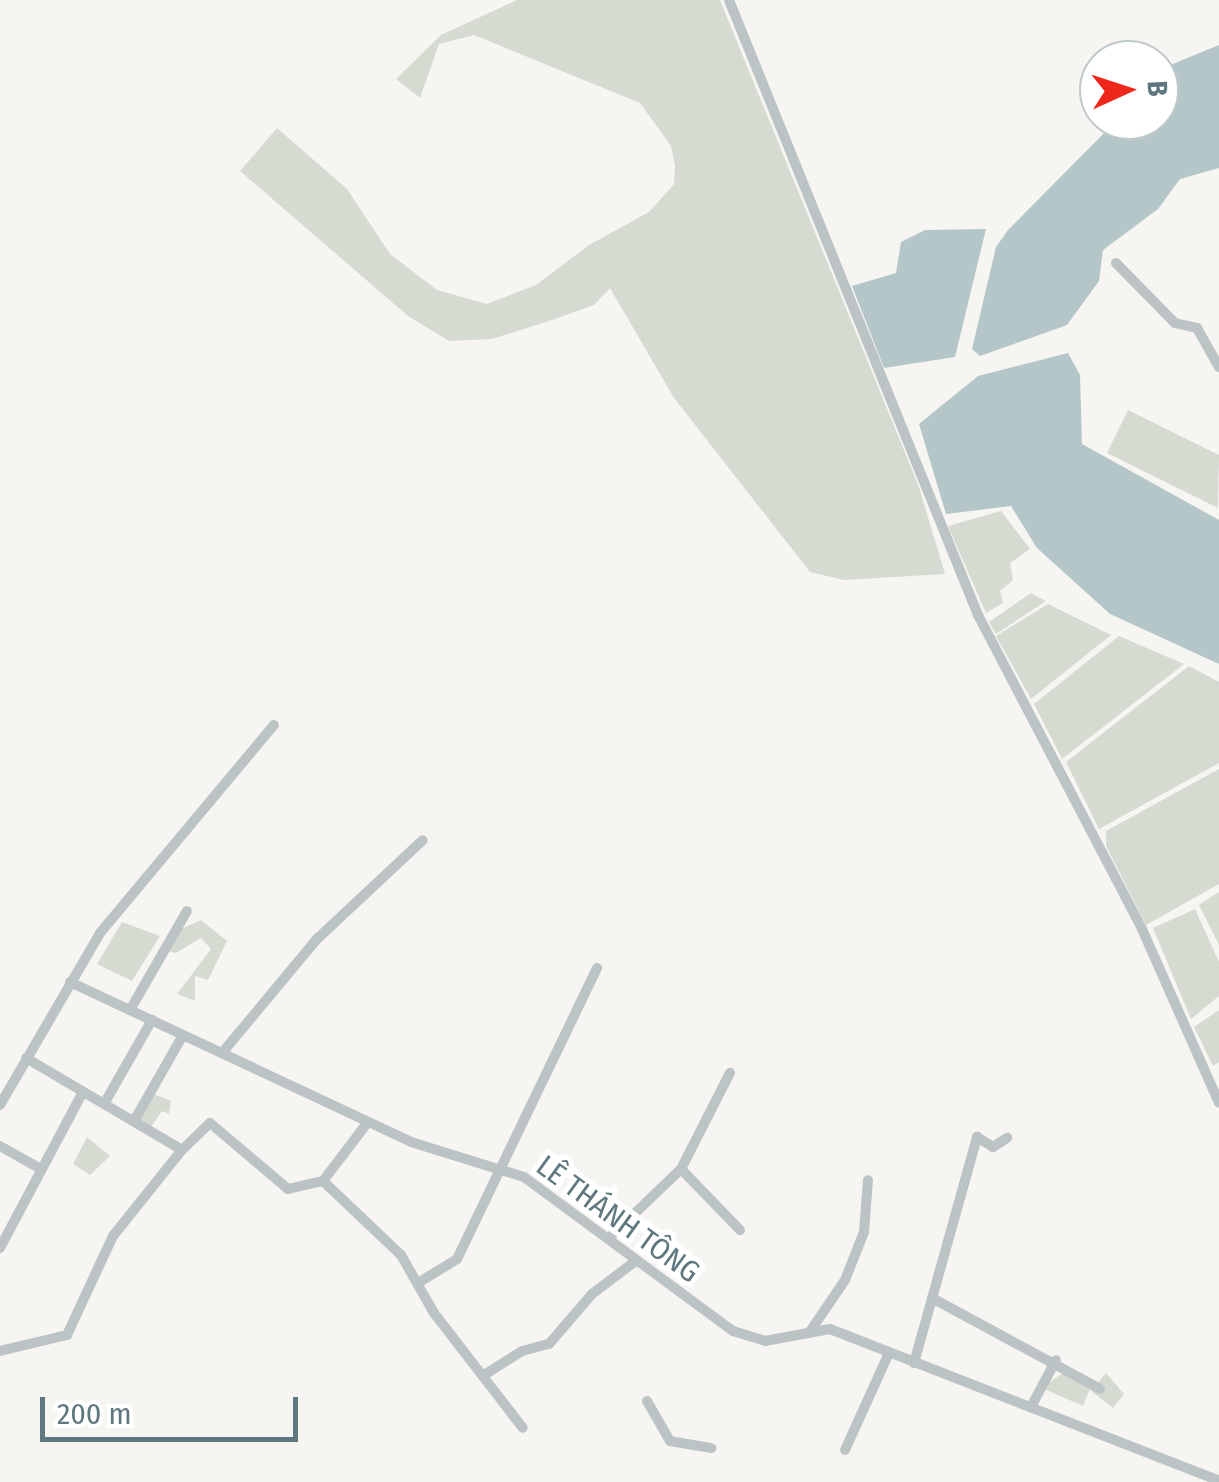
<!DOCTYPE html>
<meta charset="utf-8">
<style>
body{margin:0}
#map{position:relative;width:1219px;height:1482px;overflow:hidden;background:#f6f5f2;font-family:"Fira Sans Condensed",sans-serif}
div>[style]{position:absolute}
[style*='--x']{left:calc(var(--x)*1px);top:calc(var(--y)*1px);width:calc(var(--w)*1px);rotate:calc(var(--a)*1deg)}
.green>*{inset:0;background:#d6dbd1}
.water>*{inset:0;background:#b4c6c8}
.street>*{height:10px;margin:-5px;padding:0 5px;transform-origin:5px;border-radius:5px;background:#bcc3c5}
span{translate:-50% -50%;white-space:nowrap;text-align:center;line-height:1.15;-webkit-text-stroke:10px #fff;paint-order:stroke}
.street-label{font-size:30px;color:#5f777f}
.north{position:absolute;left:1079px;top:40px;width:100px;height:100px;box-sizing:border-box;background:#fff;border:2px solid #bfc9cc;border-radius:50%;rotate:87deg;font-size:28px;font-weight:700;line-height:40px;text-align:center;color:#5f777f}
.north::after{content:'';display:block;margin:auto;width:35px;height:45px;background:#ee271a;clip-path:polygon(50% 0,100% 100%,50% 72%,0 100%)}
.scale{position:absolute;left:40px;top:1397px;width:258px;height:45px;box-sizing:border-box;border:5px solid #5f777f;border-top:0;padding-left:12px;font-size:30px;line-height:35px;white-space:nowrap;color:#5f777f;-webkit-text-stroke:8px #fff;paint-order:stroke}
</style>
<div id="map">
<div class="green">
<div style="clip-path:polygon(517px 0,720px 0,919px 487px,945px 574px,844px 580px,810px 572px,674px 398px,610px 288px,594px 305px,552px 320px,492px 339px,449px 341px,408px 316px,240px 171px,277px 128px,347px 189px,390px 254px,437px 290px,487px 304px,536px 285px,589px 245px,649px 212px,674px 184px,675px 166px,671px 146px,640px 103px,474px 35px,439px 44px,420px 98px,396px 79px,441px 35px)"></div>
<div style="clip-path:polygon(1128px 410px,1219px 455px,1218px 508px,1107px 453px)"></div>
<div style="clip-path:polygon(1001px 511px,1030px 549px,1010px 563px,1013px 580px,1000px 591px,1003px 603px,986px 613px,948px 526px)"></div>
<div style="clip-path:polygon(1031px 593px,1046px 601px,996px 634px,989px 622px)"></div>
<div style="clip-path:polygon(1048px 604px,1111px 635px,1031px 699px,996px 636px)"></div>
<div style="clip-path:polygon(1119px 636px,1184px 664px,1062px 759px,1034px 704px)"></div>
<div style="clip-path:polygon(1189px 666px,1219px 682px,1219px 763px,1099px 829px,1066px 762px)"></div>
<div style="clip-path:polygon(1219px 769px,1219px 884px,1146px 925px,1106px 846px,1106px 831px)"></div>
<div style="clip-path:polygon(1219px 892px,1219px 945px,1199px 905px)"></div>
<div style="clip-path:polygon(1195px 909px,1219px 962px,1219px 996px,1191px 1019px,1153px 928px)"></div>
<div style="clip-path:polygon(201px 920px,227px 941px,208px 980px,195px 976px,195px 1001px,177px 994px,211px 949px,201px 938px,176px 953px,162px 950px,179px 930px)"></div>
<div style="clip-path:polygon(122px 922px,160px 936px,132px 981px,97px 964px)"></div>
<div style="clip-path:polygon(1219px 1010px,1219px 1062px,1213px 1066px,1194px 1027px)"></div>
<div style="clip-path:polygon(154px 1094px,171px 1101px,169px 1114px,162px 1111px,149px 1130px,131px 1120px)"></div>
<div style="clip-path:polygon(87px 1137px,110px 1156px,90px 1175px,73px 1164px)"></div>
<div style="clip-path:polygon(1064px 1372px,1090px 1389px,1083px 1406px,1042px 1388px)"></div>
<div style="clip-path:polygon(1106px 1373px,1124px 1394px,1113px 1408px,1091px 1391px)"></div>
</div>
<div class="water">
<div style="clip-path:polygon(1219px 45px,1219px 168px,1180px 179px,1158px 209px,1103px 250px,1099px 281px,1067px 325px,980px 356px,972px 349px,996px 247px,1008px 230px,1117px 120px,1159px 120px,1163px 68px)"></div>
<div style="clip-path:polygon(986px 229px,955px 357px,884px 368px,852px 286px,896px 273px,901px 242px,925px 230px)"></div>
<div style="clip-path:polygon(1068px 353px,1080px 375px,1082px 444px,1219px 520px,1219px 664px,1110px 614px,1037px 548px,1011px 506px,946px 514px,919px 424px,978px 376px)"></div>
</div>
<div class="street">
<div style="--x:729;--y:0;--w:663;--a:67.96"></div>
<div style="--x:978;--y:615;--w:354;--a:62.4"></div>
<div style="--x:1142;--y:929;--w:190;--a:66.1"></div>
<div style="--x:1116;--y:263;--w:84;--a:45.5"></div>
<div style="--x:1175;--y:323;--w:23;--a:13"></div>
<div style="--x:1197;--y:328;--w:45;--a:60.6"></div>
<div style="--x:70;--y:982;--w:377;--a:25.1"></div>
<div style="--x:411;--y:1142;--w:118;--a:17.2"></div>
<div style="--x:524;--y:1177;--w:260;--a:36.4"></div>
<div style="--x:733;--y:1331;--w:34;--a:17"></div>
<div style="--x:765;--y:1341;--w:66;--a:-10.5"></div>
<div style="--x:830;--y:1329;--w:418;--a:21.3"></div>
<div style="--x:130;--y:1010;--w:114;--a:-60.1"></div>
<div style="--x:222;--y:1053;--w:147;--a:-50.2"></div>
<div style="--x:316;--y:940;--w:146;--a:-43.1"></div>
<div style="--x:26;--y:1058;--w:181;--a:30.5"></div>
<div style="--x:182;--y:1150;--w:39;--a:-44"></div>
<div style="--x:210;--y:1123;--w:102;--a:40.2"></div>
<div style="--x:288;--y:1189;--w:36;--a:-13"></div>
<div style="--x:323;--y:1181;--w:108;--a:43.5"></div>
<div style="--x:401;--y:1255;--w:67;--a:60.4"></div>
<div style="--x:434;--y:1313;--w:145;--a:52.3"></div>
<div style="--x:104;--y:1104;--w:97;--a:-60.3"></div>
<div style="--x:0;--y:1105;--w:199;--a:-59.8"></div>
<div style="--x:100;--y:933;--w:271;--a:-50.1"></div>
<div style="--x:134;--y:1121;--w:99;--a:-60.3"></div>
<div style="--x:0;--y:1146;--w:45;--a:29.4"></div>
<div style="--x:681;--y:1169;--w:85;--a:46"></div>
<div style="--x:323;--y:1181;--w:74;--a:-52.7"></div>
<div style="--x:609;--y:1238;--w:100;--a:-43.8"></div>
<div style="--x:681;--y:1169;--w:108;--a:-63"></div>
<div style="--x:0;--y:1248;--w:177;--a:-62"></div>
<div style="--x:418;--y:1283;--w:46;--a:-31.6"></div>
<div style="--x:457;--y:1259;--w:323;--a:-64.3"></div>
<div style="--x:932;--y:1298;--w:191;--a:28.4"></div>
<div style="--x:809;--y:1333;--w:64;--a:-55.8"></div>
<div style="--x:845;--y:1280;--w:52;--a:-68.4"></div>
<div style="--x:864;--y:1232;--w:52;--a:-85.6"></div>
<div style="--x:0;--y:1351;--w:69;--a:-13.4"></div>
<div style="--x:67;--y:1335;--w:109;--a:-65.1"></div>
<div style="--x:113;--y:1236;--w:110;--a:-51.3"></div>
<div style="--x:914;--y:1363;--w:235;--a:-74.4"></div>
<div style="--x:977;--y:1137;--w:19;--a:32"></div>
<div style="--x:993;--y:1147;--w:17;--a:-33"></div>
<div style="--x:484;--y:1375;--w:45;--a:-32.3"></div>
<div style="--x:522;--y:1351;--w:28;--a:-15"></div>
<div style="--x:549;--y:1344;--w:66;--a:-49.3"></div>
<div style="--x:592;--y:1294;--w:56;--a:-37.1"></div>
<div style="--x:647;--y:1401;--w:46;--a:60.1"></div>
<div style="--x:670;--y:1441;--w:42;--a:9.7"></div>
<div style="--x:1031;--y:1407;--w:53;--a:-62"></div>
<div style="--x:845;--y:1450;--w:107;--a:-65.6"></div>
</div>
<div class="street-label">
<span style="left:618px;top:1219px;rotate:36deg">LÊ THÁNH TÔNG</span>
</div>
<div class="north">B</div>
<div class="scale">200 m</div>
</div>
